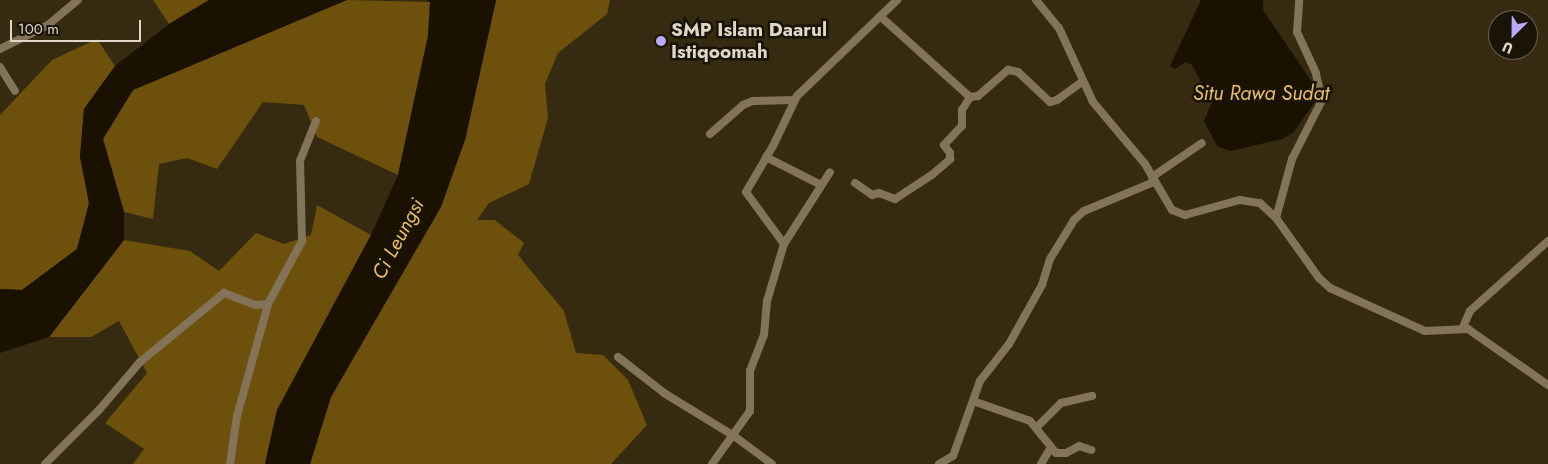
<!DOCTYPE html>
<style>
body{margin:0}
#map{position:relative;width:1548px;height:464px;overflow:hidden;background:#362a10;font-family:Jost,sans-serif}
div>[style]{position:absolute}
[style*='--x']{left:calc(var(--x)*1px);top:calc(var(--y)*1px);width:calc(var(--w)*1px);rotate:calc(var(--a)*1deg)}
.forest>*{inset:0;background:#6c500b}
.water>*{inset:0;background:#1a1101}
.minor>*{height:8px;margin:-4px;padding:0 4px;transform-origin:4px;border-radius:4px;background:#837459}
.dots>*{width:14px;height:14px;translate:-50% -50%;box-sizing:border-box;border:2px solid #191308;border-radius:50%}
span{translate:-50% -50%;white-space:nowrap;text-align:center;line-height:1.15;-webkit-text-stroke:5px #191308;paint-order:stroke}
.poi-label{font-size:19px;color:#dfd7c8;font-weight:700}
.left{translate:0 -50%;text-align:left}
.water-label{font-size:20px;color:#eabe67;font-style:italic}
.north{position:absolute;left:1488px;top:10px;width:50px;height:50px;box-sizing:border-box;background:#191308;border:1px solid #686155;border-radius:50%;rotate:203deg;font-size:14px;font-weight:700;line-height:20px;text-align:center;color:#dfd7c8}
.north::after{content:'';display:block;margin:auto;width:18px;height:22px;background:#baaaf6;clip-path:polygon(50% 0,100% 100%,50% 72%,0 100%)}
.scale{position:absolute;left:10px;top:20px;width:131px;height:22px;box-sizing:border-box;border:2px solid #dfd7c8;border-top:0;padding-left:6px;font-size:15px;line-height:18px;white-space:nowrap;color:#dfd7c8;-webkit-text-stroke:4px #191308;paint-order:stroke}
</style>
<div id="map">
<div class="forest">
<div style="clip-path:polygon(153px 0,209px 0,169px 24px)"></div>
<div style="clip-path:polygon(347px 0,430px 2px,428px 36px,398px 175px,317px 137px,304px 105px,263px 102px,217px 169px,187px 158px,159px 164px,153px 219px,124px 212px,103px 139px,133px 90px)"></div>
<div style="clip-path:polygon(496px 0,610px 0,607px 14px,558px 53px,545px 84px,548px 118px,529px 184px,489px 203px,477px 220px,495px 220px,524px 243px,518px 255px,564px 311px,576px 353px,603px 355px,628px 380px,647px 425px,611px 464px,310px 464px,331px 396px,465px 140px)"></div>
<div style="clip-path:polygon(97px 39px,115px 66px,84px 109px,80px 157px,89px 203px,77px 249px,22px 290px,0 289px,0 115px,52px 60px)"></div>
<div style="clip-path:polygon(317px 205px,371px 235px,277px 410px,265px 464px,133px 464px,144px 449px,105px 423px,147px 373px,119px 321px,91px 337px,49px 337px,124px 240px,190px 251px,219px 271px,256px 233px,284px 244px,311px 235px)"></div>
</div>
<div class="water">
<div style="clip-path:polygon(209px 0,347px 0,133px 90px,103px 139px,124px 212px,124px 240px,49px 337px,0 353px,0 289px,22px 290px,77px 249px,89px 203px,80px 157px,84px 109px,115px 66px,169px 24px)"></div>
<div style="clip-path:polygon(427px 0,496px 0,465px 140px,441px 207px,331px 397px,310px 464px,265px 464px,277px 410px,371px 235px,398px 175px,428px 36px,430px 2px)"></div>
<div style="clip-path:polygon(1201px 0,1263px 0,1263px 10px,1316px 88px,1314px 103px,1293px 133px,1282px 139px,1230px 151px,1217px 146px,1204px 121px,1212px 102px,1192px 65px,1186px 62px,1175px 69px,1170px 66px)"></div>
</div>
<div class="minor">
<div style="--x:1036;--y:0;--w:36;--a:51"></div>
<div style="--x:1059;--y:28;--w:81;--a:65.3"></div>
<div style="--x:1093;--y:102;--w:81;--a:50"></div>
<div style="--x:1145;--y:164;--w:53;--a:59.6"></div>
<div style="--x:1172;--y:210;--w:14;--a:21"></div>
<div style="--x:1185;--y:215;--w:57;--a:-15.3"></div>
<div style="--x:1240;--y:200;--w:20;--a:9"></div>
<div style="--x:1260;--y:203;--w:22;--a:43"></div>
<div style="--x:1276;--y:218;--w:74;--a:54.4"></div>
<div style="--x:1319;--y:278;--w:15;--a:42"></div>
<div style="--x:1330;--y:288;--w:104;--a:24.4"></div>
<div style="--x:1425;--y:331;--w:43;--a:-2.7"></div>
<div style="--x:1468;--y:329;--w:98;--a:35"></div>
<div style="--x:880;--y:16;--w:121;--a:42"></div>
<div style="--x:970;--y:97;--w:8;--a:-7"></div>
<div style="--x:978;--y:96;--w:40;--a:-41"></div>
<div style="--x:1008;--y:70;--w:10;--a:11"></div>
<div style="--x:1018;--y:72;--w:44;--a:43.2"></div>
<div style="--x:1050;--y:102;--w:7;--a:-16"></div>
<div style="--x:1057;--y:100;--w:31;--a:-36"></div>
<div style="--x:0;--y:49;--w:54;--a:-26.6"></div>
<div style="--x:48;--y:25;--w:39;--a:-40"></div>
<div style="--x:0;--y:67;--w:28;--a:58"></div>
<div style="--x:710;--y:134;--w:44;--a:-41.3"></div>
<div style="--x:743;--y:105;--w:11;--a:-22"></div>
<div style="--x:753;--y:101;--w:41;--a:-1.4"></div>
<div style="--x:766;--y:157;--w:62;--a:27"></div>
<div style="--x:1152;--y:177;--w:60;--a:-34.2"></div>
<div style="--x:855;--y:183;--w:21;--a:35"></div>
<div style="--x:872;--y:195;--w:7;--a:-16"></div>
<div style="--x:879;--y:193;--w:17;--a:21"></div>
<div style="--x:895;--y:199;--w:45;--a:-33.3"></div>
<div style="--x:933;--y:174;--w:23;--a:-41"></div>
<div style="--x:950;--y:159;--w:6;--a:-90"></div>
<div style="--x:950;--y:153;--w:10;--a:-127"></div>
<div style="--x:944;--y:145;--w:26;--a:-47"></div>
<div style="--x:962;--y:126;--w:16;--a:-90"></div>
<div style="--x:962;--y:110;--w:15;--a:-58"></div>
<div style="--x:1276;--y:218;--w:61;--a:-74.8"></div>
<div style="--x:1292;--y:159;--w:66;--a:-63"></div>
<div style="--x:1322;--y:100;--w:28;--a:-103"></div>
<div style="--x:1316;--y:73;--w:45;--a:-114.9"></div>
<div style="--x:1297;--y:32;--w:32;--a:-86"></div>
<div style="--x:784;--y:244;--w:85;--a:-57.4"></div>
<div style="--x:1463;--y:327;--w:17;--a:-66"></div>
<div style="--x:1470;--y:311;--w:105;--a:-41.9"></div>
<div style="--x:618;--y:357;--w:58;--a:38"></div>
<div style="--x:664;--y:393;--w:82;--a:31.6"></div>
<div style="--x:734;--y:436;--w:47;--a:36.4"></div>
<div style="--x:973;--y:401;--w:60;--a:19.3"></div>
<div style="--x:1030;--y:421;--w:41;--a:50.9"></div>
<div style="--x:1056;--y:453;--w:10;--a:0"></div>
<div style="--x:1066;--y:453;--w:15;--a:-28"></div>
<div style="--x:1079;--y:446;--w:13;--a:18"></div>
<div style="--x:1037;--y:427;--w:34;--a:-45"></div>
<div style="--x:1061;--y:403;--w:32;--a:-13"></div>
<div style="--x:45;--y:464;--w:76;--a:-45"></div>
<div style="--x:99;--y:410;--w:63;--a:-49.5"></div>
<div style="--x:140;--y:362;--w:109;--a:-39.4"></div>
<div style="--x:224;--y:293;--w:33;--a:21"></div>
<div style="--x:255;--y:305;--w:13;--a:-4"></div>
<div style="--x:230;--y:464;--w:49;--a:-81.7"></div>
<div style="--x:237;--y:416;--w:116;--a:-74.5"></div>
<div style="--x:268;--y:304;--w:72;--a:-61.6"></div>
<div style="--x:302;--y:241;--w:80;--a:-91.4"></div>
<div style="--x:300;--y:161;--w:43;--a:-68.2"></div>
<div style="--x:712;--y:464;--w:65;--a:-54.4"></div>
<div style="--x:750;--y:411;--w:40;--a:-90"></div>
<div style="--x:750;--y:371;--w:39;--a:-69"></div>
<div style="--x:764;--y:335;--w:34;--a:-85"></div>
<div style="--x:767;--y:301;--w:59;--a:-73.4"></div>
<div style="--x:784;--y:244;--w:64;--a:-126.2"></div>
<div style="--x:746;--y:192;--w:53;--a:-59.6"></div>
<div style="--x:773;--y:146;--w:55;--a:-64.4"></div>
<div style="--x:797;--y:96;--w:139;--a:-43.8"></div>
<div style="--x:939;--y:464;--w:16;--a:-30"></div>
<div style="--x:953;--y:456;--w:80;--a:-70.2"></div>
<div style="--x:980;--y:381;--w:47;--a:-51.9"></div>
<div style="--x:1009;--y:344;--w:68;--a:-60.8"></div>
<div style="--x:1042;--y:285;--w:27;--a:-73"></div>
<div style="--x:1050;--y:259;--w:46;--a:-58.4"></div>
<div style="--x:1074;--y:220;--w:13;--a:-42"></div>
<div style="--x:1084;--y:211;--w:76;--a:-22.5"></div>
<div style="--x:1041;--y:464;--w:17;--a:-59"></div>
</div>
<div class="dots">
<div style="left:661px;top:41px;background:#baaaf6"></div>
</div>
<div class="poi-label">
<span class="left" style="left:671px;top:41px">SMP Islam Daarul<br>Istiqoomah</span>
</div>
<div class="water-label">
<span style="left:1261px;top:93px">Situ Rawa Sudat</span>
<span style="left:398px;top:239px;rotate:-62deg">Ci Leungsi</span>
</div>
<div class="north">U</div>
<div class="scale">100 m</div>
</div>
